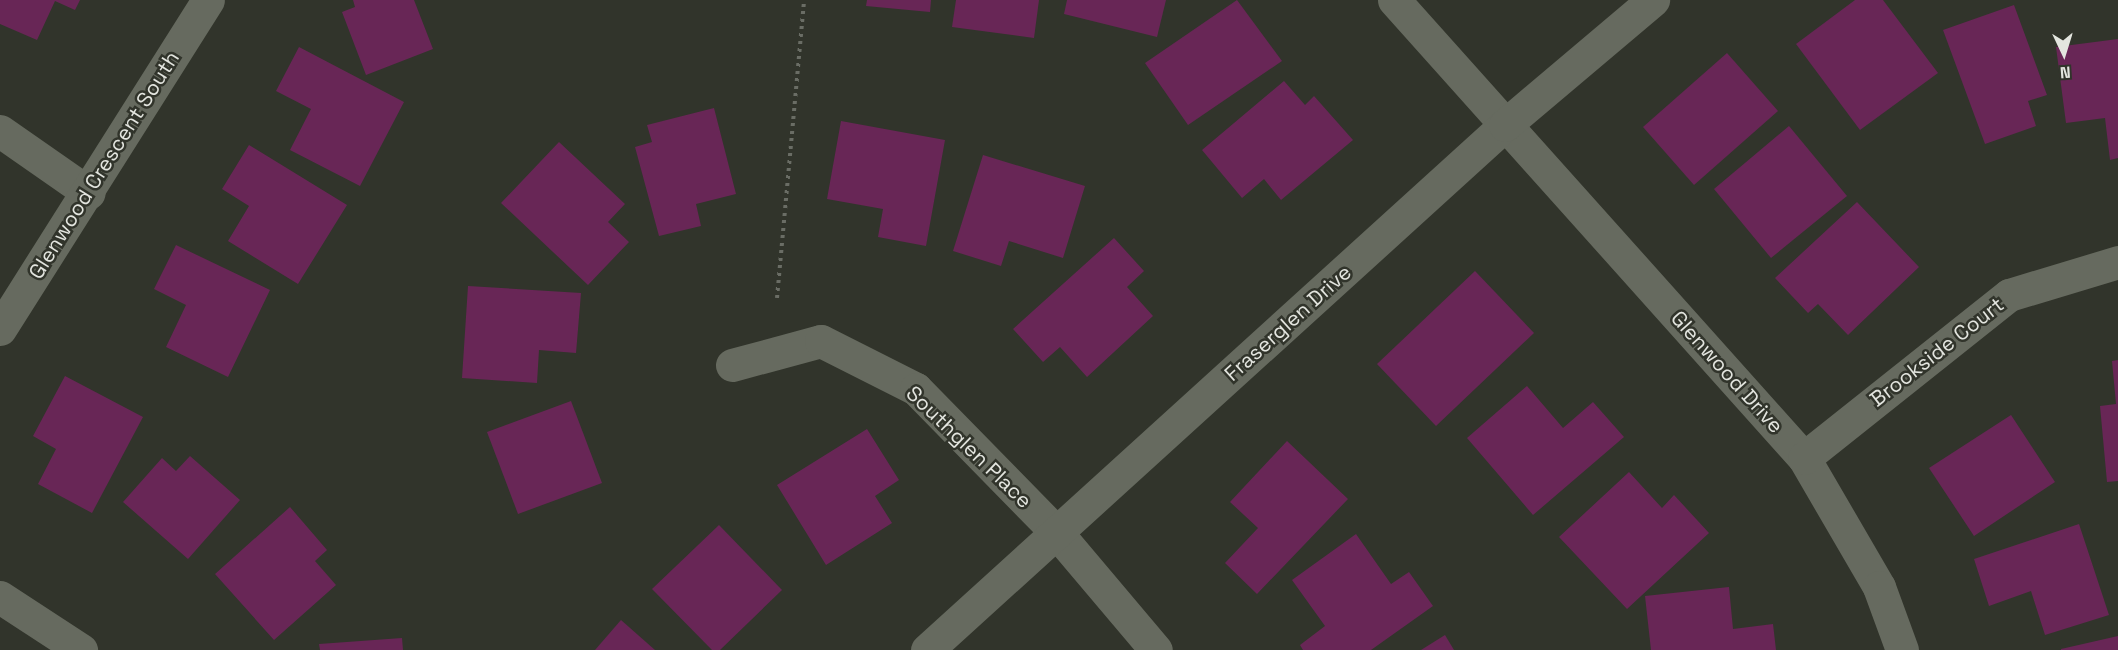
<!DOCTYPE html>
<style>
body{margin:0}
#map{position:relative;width:2118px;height:650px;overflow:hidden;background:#31342b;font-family:"Space Grotesk",sans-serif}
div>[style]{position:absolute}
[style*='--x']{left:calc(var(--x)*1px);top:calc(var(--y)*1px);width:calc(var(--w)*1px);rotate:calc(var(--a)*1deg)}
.building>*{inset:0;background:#682656}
.path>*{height:4px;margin-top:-2px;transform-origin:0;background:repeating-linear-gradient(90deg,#6a6d65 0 3px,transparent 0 7.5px)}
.minor>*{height:33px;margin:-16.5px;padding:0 16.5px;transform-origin:16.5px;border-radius:16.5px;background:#666a5f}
span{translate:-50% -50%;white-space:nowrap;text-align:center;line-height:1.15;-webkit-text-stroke:5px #31342b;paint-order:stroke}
.street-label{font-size:21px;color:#e3e5df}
.north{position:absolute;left:2034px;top:24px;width:60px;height:60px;-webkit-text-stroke:4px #31342b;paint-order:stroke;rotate:176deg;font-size:16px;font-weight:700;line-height:24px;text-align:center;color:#e3e5df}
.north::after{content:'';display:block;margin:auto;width:21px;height:27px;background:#e3e5df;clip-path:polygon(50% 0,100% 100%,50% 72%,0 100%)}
</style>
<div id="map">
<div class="building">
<div style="clip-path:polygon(0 0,80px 0,75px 10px,55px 1px,37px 40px,0 24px)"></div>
<div style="clip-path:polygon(353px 0,414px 0,433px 49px,366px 75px,342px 12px,355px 7px)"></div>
<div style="clip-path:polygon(867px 0,931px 0,930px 12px,866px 6px)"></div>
<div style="clip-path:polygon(956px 0,1039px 0,1034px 38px,952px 27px)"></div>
<div style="clip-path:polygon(1067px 0,1166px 0,1157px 37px,1064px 14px)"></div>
<div style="clip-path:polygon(1237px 0,1282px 61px,1188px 125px,1145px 63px)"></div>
<div style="clip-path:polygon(1855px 0,1883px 0,1938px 73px,1860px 130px,1796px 44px)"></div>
<div style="clip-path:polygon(2014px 5px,2047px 95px,2028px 101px,2036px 126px,1985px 144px,1943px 30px)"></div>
<div style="clip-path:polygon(2118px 39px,2118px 158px,2110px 160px,2105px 118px,2066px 123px,2056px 47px)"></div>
<div style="clip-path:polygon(299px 47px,404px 102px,360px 186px,290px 150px,311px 109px,276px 91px)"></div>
<div style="clip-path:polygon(1727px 53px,1778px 111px,1694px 185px,1643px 127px)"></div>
<div style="clip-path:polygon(1284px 81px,1305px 105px,1314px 96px,1353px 140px,1281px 200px,1264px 179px,1242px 198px,1202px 150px)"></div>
<div style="clip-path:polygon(714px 108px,736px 194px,696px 204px,701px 226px,659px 236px,635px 147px,652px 142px,647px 125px)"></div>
<div style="clip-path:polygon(841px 121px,945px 140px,926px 246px,878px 237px,883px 209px,827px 199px)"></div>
<div style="clip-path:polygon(1789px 126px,1847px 196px,1771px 258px,1714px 189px)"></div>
<div style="clip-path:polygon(559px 142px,625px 204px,608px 222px,629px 242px,588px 285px,501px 203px)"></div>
<div style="clip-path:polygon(249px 145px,347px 205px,298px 284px,228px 241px,249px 206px,222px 189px)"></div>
<div style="clip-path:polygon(983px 155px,1085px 186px,1063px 258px,1009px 241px,1001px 266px,953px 251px)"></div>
<div style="clip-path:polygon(1857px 202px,1919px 267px,1848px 335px,1818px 304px,1808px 313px,1775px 278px)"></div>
<div style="clip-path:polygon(1114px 238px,1144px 271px,1127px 287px,1153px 316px,1087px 377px,1060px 347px,1043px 362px,1013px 329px)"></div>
<div style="clip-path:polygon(176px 245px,270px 290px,228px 377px,166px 347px,186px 305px,154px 289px)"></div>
<div style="clip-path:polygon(1475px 271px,1534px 333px,1436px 426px,1377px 364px)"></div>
<div style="clip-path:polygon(468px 286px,581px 293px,576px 353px,539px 350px,537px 383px,462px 378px)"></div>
<div style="clip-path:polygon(2118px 360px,2118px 481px,2107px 482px,2100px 406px,2116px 404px,2112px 361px)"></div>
<div style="clip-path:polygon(65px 376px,143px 417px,92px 513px,38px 484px,56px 449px,33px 436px)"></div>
<div style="clip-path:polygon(1527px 386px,1563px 428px,1593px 402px,1624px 437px,1533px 515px,1467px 438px)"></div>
<div style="clip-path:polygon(571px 401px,602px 483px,518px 514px,487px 432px)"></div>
<div style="clip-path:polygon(2011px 415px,2055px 482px,1974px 536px,1929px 468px)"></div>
<div style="clip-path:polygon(867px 429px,899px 480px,875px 496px,892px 523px,826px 565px,777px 485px)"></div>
<div style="clip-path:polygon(1287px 441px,1348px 499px,1257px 594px,1225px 563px,1258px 528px,1230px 502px)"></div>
<div style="clip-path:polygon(190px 456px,240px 500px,188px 559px,123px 502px,162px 458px,176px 471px)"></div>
<div style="clip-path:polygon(1629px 472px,1662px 508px,1674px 495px,1709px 533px,1627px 609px,1559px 537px)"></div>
<div style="clip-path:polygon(290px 507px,327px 550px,315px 561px,336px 585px,274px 640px,215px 574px)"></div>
<div style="clip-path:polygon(2079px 524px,2109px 615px,2045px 635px,2031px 591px,1989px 606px,1974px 559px)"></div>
<div style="clip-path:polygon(719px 525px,782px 590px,720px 650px,712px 650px,652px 589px)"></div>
<div style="clip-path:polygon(1356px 534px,1391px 584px,1409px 572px,1433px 606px,1371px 650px,1303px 650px,1300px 645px,1325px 626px,1292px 580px)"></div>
<div style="clip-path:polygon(1729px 587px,1733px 629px,1773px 624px,1776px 650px,1651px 650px,1645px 596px)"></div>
<div style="clip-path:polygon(621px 620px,655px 650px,595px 650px)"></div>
<div style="clip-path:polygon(1445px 635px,1454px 650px,1421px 650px)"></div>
<div style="clip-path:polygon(2118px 636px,2118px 650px,2061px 650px,2061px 649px)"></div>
<div style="clip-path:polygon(402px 638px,403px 650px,320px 650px,319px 644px)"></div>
</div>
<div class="path">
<div style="--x:777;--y:298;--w:299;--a:-84.8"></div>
</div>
<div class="minor">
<div style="--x:1394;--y:0;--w:615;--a:48.17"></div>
<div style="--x:1804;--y:458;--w:149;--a:59.8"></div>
<div style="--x:1879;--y:587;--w:67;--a:69.9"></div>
<div style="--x:0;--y:131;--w:108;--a:34.9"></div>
<div style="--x:0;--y:329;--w:389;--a:-57.7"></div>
<div style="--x:732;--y:365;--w:92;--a:-15.1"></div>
<div style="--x:821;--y:341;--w:106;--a:26.8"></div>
<div style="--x:916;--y:389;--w:202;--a:45.6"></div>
<div style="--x:1057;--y:533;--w:153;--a:49.8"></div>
<div style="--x:1804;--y:458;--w:262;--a:-38.5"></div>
<div style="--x:2009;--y:295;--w:114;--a:-16.8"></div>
<div style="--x:0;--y:597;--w:97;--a:33.2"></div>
<div style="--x:927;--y:650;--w:781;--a:-42.25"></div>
<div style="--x:1505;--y:125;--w:194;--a:-40.2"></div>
</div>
<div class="street-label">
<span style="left:104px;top:165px;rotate:-58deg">Glenwood Crescent South</span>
<span style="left:1288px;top:323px;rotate:-42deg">Fraserglen Drive</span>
<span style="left:1937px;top:352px;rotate:-38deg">Brookside Court</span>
<span style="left:1727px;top:372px;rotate:48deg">Glenwood Drive</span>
<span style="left:969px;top:447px;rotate:44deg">Southglen Place</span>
</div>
<div class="north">N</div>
</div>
